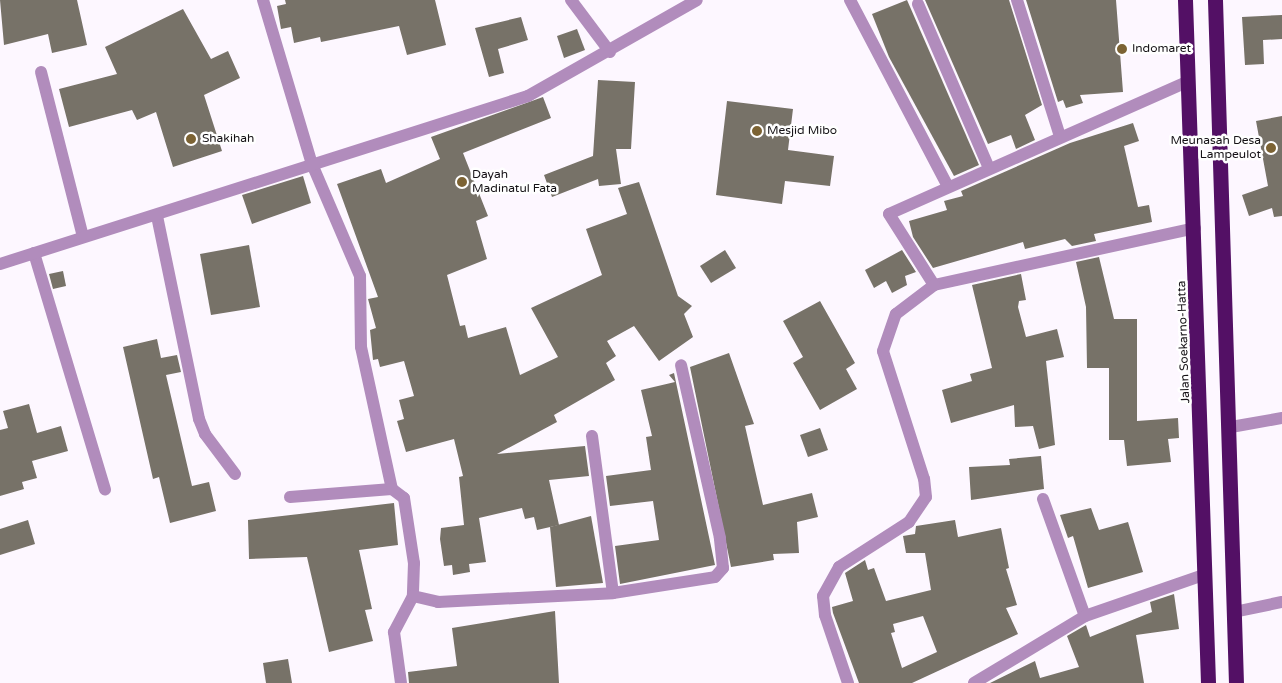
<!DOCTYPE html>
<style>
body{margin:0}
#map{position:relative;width:1282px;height:683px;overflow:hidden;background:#fdf7ff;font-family:"Varela Round",sans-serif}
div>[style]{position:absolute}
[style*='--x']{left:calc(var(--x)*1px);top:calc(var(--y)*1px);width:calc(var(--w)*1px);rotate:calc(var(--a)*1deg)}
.building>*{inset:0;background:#777268}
.minor>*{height:12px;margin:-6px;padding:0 6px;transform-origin:6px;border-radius:6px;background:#b18cbc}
.highway>*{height:15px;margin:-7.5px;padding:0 7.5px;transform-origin:7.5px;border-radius:7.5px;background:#531065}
.dots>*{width:14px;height:14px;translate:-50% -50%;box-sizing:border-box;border:2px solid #fff;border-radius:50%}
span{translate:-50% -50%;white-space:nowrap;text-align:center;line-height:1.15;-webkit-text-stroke:5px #fff;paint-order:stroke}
.poi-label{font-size:12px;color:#161317}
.left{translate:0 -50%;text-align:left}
.right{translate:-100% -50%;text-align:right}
.street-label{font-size:12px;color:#161317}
</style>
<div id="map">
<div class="building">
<div style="clip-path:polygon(0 0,77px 0,87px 45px,52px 53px,48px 34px,4px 45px)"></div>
<div style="clip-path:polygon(285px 0,435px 0,446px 45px,407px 55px,399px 26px,321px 42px,320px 37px,294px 43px,291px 27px,281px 29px,277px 6px,286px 4px)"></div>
<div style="clip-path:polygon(907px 0,979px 165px,954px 176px,889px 57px,872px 14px)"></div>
<div style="clip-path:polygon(925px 0,1009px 0,1042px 105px,1025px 115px,1035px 140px,1016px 149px,1011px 135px,988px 144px)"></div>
<div style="clip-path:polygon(1026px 0,1116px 0,1123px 92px,1080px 95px,1083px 103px,1066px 108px,1063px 100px,1058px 102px)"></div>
<div style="clip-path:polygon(183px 9px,211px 59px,228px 51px,240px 78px,204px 95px,222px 151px,173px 167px,156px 112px,137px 120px,132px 110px,69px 127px,59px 89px,117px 74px,105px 47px)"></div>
<div style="clip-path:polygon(1282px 15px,1282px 39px,1263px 40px,1264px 64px,1245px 65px,1242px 17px)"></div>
<div style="clip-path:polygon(521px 17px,528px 40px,498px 49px,504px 73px,489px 77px,475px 28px)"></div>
<div style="clip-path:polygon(577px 29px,585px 50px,564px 58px,557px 36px)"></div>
<div style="clip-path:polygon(598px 80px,635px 82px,631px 149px,616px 149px,621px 184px,599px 186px,598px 179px,552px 197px,544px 175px,593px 156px)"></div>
<div style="clip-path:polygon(543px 97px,551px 118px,463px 153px,488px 216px,476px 221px,487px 259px,447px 275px,460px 326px,465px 325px,468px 338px,506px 327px,520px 375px,558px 357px,531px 308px,602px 275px,586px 229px,627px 214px,618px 188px,639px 182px,678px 296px,692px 306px,684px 314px,693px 337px,659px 361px,634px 326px,607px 341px,616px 356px,606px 363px,615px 380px,554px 415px,557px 422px,497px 454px,585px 446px,589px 476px,549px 480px,559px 525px,537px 530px,534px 517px,525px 519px,522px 508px,479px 518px,486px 562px,469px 564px,470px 572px,453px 575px,452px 565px,444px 566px,440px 539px,441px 528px,464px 525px,459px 477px,463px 476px,454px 439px,406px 452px,397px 421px,404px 419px,399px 400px,414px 396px,404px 361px,380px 367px,378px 359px,373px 360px,370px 330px,376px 328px,368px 299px,378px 297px,337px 184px,381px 169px,386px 183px,440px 159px,431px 137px)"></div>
<div style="clip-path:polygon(727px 101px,793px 109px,788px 150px,834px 156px,830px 186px,785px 181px,782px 204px,716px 195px)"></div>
<div style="clip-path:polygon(1282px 116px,1282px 216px,1274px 217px,1272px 208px,1249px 216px,1242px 195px,1268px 186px,1256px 121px)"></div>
<div style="clip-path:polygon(1133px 123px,1139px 141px,1124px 146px,1138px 207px,1149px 205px,1152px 222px,1094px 234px,1096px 241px,1072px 246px,1065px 239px,1025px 249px,1023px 242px,933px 268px,913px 237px,909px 221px,947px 210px,944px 201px,963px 196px,961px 191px,1070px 143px)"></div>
<div style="clip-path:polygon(303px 176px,311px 203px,252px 224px,242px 195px)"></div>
<div style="clip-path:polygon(249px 245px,260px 307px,211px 315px,200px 254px)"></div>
<div style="clip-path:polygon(725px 250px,736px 268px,711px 283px,700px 266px)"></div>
<div style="clip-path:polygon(902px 250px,916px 272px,905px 276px,907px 285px,892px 293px,886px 281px,874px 288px,865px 270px)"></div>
<div style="clip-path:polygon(1099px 257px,1114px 319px,1137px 319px,1137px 421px,1178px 418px,1179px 438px,1168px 439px,1171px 462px,1127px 466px,1124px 440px,1109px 440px,1109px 368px,1087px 368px,1086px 307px,1076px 262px)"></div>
<div style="clip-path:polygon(63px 271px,66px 286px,53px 289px,49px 274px)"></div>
<div style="clip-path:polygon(1021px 274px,1026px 300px,1019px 301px,1018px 307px,1026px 337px,1057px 329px,1064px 357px,1046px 361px,1055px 445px,1039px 449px,1033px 426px,1015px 427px,1014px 405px,951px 423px,942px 390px,972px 381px,970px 374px,992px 368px,972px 285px)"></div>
<div style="clip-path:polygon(820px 301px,855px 363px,846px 369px,857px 389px,820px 410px,793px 363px,803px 357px,783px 321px)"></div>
<div style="clip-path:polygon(157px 339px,161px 358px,177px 355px,181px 372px,166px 375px,192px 486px,209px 482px,216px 511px,170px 523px,159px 477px,153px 479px,123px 347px)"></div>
<div style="clip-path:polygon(729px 353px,754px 424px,745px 426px,763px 505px,812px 493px,818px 517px,797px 522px,799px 553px,773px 554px,774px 560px,731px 567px,690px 367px)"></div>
<div style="clip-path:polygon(674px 373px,715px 565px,620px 584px,615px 546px,659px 540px,653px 501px,610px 506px,606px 476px,651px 470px,646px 437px,652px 436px,641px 390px,675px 382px,669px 375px)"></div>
<div style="clip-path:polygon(29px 404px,37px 433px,61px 426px,68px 451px,32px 461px,37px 478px,22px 482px,24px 489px,0 496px,0 430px,8px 428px,3px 411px)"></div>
<div style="clip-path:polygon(820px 428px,828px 450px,808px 457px,800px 435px)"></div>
<div style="clip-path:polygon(1041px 456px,1044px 489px,971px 500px,969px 467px,1010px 465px,1009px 459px)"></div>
<div style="clip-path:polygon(394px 503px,398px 545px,359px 550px,372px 609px,365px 610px,373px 641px,329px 652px,307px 557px,249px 559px,248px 520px)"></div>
<div style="clip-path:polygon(1091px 508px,1099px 530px,1128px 522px,1143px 572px,1088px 588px,1073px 536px,1068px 538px,1060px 515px)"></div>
<div style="clip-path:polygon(591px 516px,603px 583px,556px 587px,550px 527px)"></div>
<div style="clip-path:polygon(28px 520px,35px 544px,0 555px,0 529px)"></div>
<div style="clip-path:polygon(evenodd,955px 520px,958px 537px,1001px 528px,1009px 568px,1006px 569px,1017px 605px,1006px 608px,1018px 634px,912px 683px,859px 683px,833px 613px,832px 607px,853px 601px,845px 573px,865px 560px,868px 570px,874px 568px,886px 601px,931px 590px,925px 553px,906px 553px,903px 536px,915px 534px,916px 526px,955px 520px,923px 616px,937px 652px,902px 668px,891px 633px,895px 632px,893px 624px,923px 616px)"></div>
<div style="clip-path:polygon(1174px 594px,1179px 629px,1136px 635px,1144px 683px,990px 683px,1035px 661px,1040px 678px,1079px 667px,1067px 636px,1086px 625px,1090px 637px,1152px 612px,1150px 602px)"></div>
<div style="clip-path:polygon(555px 611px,559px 683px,409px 683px,408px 672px,457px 666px,452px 628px)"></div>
<div style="clip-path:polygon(288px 659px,292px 683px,266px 683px,263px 663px)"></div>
</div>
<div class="minor">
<div style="--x:263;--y:0;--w:171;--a:73.4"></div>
<div style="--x:312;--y:164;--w:122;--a:66.8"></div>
<div style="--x:360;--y:276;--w:71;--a:89.2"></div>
<div style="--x:361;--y:347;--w:145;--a:77.7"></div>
<div style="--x:571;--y:0;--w:65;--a:53.1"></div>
<div style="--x:850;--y:0;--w:211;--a:62.3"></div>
<div style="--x:1017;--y:0;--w:143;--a:72.5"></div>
<div style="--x:918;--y:4;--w:179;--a:66.6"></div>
<div style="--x:41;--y:72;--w:170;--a:75.7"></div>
<div style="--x:1189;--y:81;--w:328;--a:156.1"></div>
<div style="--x:889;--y:214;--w:84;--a:57.6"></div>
<div style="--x:934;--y:285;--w:267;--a:-12.3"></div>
<div style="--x:157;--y:216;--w:207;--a:78.3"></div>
<div style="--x:199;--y:419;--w:16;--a:68"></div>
<div style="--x:205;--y:434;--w:50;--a:53.1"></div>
<div style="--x:34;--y:253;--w:247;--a:73.3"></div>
<div style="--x:0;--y:264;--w:554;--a:-17.65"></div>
<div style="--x:528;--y:96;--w:194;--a:-29.6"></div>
<div style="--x:1231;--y:427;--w:52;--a:-10"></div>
<div style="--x:592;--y:436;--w:158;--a:82.4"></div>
<div style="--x:290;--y:497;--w:102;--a:-4.5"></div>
<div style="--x:392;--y:489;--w:15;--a:37"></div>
<div style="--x:404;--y:498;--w:66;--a:81.3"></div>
<div style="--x:414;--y:563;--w:33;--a:92"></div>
<div style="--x:413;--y:596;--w:41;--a:117.8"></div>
<div style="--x:394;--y:632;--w:51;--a:82.2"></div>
<div style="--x:1043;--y:499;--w:124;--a:70.3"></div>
<div style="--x:413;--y:596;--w:26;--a:13"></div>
<div style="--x:438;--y:602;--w:175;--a:-2.9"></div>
<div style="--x:613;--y:593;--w:103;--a:-8.9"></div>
<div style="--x:715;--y:577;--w:12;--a:-48"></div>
<div style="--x:723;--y:568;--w:30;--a:-96"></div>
<div style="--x:720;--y:538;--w:177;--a:-102.7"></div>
<div style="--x:1234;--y:612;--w:49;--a:-11.8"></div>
<div style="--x:848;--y:683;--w:72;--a:-108.7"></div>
<div style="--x:825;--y:615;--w:19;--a:-96"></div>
<div style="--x:823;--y:596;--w:33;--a:-61"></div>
<div style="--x:839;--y:567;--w:83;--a:-32.7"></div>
<div style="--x:909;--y:522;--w:30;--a:-56"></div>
<div style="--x:926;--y:497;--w:18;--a:-96"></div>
<div style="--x:924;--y:479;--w:134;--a:-107.8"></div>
<div style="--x:883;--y:351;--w:39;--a:-71"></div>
<div style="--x:896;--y:314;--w:48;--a:-37.3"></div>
<div style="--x:974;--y:683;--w:130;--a:-31.1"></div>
<div style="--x:1085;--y:616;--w:128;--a:-19.1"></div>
</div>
<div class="highway">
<div style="--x:1185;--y:0;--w:683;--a:88.07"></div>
<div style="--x:1215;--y:0;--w:683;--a:88.24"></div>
</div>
<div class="dots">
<div style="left:1122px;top:49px;background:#7c6334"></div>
<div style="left:757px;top:131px;background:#7c6334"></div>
<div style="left:191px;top:139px;background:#7c6334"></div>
<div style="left:1271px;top:148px;background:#7c6334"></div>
<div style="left:462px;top:182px;background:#7c6334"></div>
</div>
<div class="poi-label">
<span class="left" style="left:1132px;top:49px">Indomaret</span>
<span class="left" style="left:767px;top:131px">Mesjid Mibo</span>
<span class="left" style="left:202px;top:139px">Shakihah</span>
<span class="right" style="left:1261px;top:148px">Meunasah Desa<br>Lampeulot</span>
<span class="left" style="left:472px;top:182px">Dayah<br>Madinatul Fata</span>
</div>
<div class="street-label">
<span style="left:1184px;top:342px;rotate:-92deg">Jalan Soekarno-Hatta</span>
</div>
</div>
